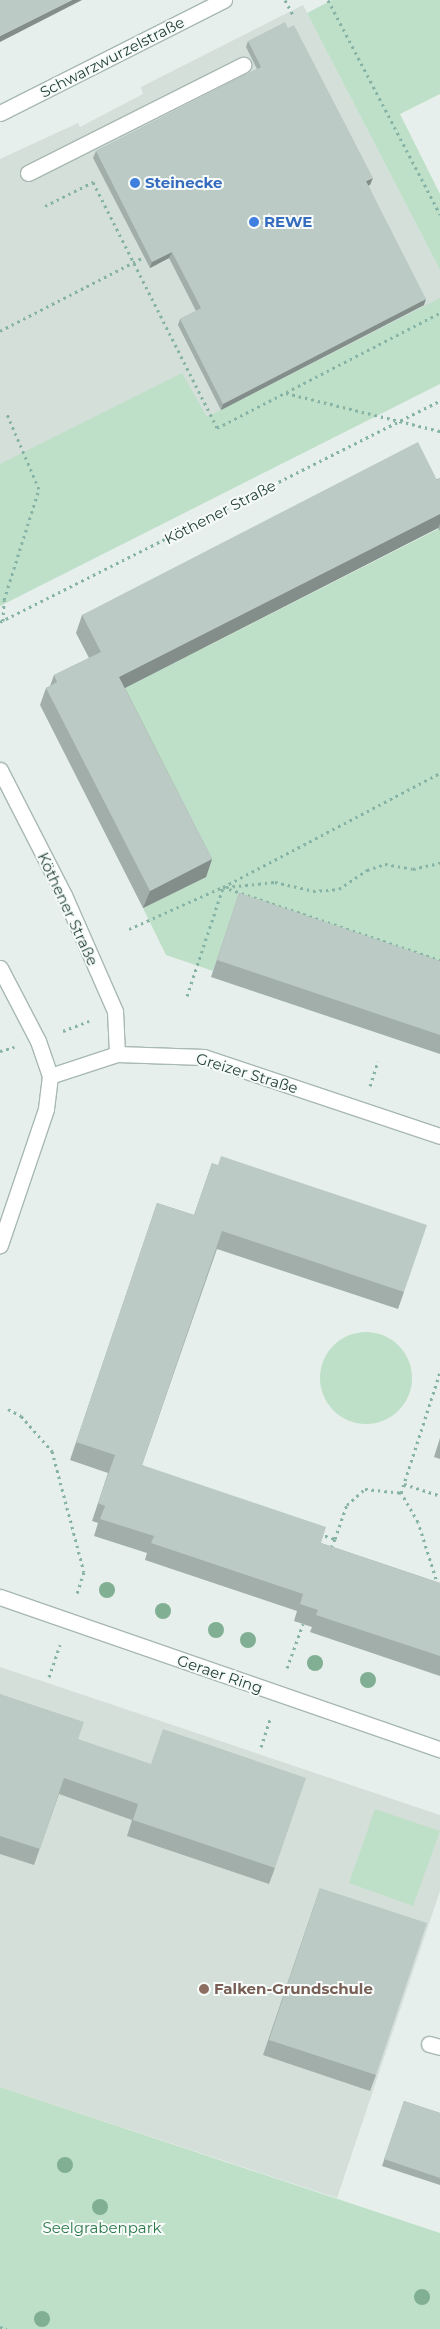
<!DOCTYPE html>
<meta charset="utf-8">
<style>
body{margin:0}
#map{position:relative;width:440px;height:2329px;overflow:hidden;background:#e6efeb;font-family:Montserrat,sans-serif}
div>[style]{position:absolute}
[style*='--x']{left:calc(var(--x)*1px);top:calc(var(--y)*1px);width:calc(var(--w)*1px);rotate:calc(var(--a)*1deg)}
.built>*{inset:0;background:#d4dfda}
.green>*{inset:0;background:#bfe0c8}
.round{border-radius:50%}
.path>*{height:3px;margin-top:-1.5px;transform-origin:0;background:repeating-linear-gradient(90deg,#86b3a5 0 2.5px,transparent 0 6.5px)}
.roads{filter:drop-shadow(1px 0 #a8b8b2) drop-shadow(-1px 0 #a8b8b2) drop-shadow(0 1px #a8b8b2) drop-shadow(0 -1px #a8b8b2)}
.minor>*{height:15px;margin:-7.5px;padding:0 7.5px;transform-origin:7.5px;border-radius:7.5px;background:#fff}
.trees>*{width:16px;height:16px;margin:-8px;border-radius:50%;background:#80af93}
.wall>*{inset:0;background:#a1aea9}
.shaded-wall>*{inset:0;background:#838d89}
.building>*{inset:0;background:#bbcac4}
.dots>*{width:14px;height:14px;translate:-50% -50%;box-sizing:border-box;border:2px solid #f7fbf9;border-radius:50%}
span{translate:-50% -50%;white-space:nowrap;text-align:center;line-height:1.15;-webkit-text-stroke:4px #f7fbf9;paint-order:stroke}
.street-label{font-size:15px;color:#24423a}
.shop-label{font-size:15px;color:#366cbe;font-weight:700}
.left{translate:0 -50%;text-align:left}
.education-label{font-size:15px;color:#785e54;font-weight:700}
.park-label{font-size:15px;color:#2d7a4b}
</style>
<div id="map">
<div class="built">
<div style="clip-path:polygon(303px 5px,440px 270px,440px 305px,0 525px,0 159px,78px 123px,80px 127px,143px 94px,141px 87px)"></div>
<div style="clip-path:polygon(0 1667px,440px 1815px,440px 1891px,337px 2198px,0 2087px)"></div>
</div>
<div class="green">
<div style="clip-path:polygon(332px 0,440px 0,440px 94px,400px 114px,440px 194px,440px 270px,307px 13px)"></div>
<div style="clip-path:polygon(440px 298px,440px 384px,0 606px,0 464px,182px 373px,207px 417px)"></div>
<div style="clip-path:polygon(440px 528px,440px 980px,233px 911px,213px 971px,166px 955px,143px 908px,206px 876px,109px 696px,179px 660px,200px 641px,204px 648px)"></div>
<div class="round" style="left:320px;top:1332px;width:92px;height:92px"></div>
<div style="clip-path:polygon(375px 1809px,440px 1831px,413px 1906px,349px 1883px)"></div>
<div style="clip-path:polygon(0 2087px,440px 2233px,440px 2329px,0 2329px)"></div>
</div>
<div class="path">
<div style="--x:285;--y:0;--w:19;--a:62"></div>
<div style="--x:328;--y:0;--w:242;--a:62.4"></div>
<div style="--x:45;--y:206;--w:54;--a:-26.6"></div>
<div style="--x:93;--y:182;--w:275;--a:63.2"></div>
<div style="--x:217;--y:428;--w:251;--a:-27.3"></div>
<div style="--x:0;--y:331;--w:162;--a:-27.2"></div>
<div style="--x:286;--y:393;--w:159;--a:13.9"></div>
<div style="--x:3;--y:621;--w:21;--a:-87"></div>
<div style="--x:4;--y:600;--w:116;--a:-72.5"></div>
<div style="--x:39;--y:489;--w:82;--a:-113.1"></div>
<div style="--x:0;--y:622;--w:492;--a:-26.7"></div>
<div style="--x:223;--y:887;--w:229;--a:18.6"></div>
<div style="--x:226;--y:887;--w:49;--a:-5.8"></div>
<div style="--x:275;--y:882;--w:39;--a:13"></div>
<div style="--x:313;--y:891;--w:26;--a:-4"></div>
<div style="--x:339;--y:889;--w:34;--a:-34"></div>
<div style="--x:367;--y:870;--w:19;--a:-18"></div>
<div style="--x:385;--y:864;--w:28;--a:10"></div>
<div style="--x:413;--y:869;--w:28;--a:-13"></div>
<div style="--x:129;--y:929;--w:103;--a:-24.1"></div>
<div style="--x:223;--y:887;--w:245;--a:-27.7"></div>
<div style="--x:187;--y:996;--w:114;--a:-71.6"></div>
<div style="--x:63;--y:1031;--w:28;--a:-21"></div>
<div style="--x:0;--y:1051;--w:15;--a:-16"></div>
<div style="--x:370;--y:1086;--w:26;--a:-72"></div>
<div style="--x:8;--y:1409;--w:15;--a:28"></div>
<div style="--x:21;--y:1416;--w:47;--a:48.5"></div>
<div style="--x:52;--y:1451;--w:125;--a:75.2"></div>
<div style="--x:84;--y:1572;--w:25;--a:108"></div>
<div style="--x:404;--y:1484;--w:38;--a:18"></div>
<div style="--x:319;--y:1534;--w:17;--a:17"></div>
<div style="--x:335;--y:1539;--w:10;--a:114"></div>
<div style="--x:335;--y:1539;--w:36;--a:-71"></div>
<div style="--x:347;--y:1505;--w:24;--a:-42"></div>
<div style="--x:365;--y:1489;--w:36;--a:6"></div>
<div style="--x:438;--y:1585;--w:66;--a:-107.6"></div>
<div style="--x:418;--y:1522;--w:34;--a:-120"></div>
<div style="--x:401;--y:1493;--w:127;--a:-72.1"></div>
<div style="--x:287;--y:1668;--w:47;--a:-70"></div>
<div style="--x:49;--y:1677;--w:34;--a:-71"></div>
<div style="--x:261;--y:1747;--w:32;--a:-72"></div>
<div style="--x:0;--y:2327;--w:7;--a:16"></div>
</div>
<div class="roads">
<div class="minor">
<div style="--x:0;--y:113;--w:251;--a:-26.8"></div>
<div style="--x:28;--y:173;--w:241;--a:-26.7"></div>
<div style="--x:0;--y:770;--w:140;--a:62.9"></div>
<div style="--x:64;--y:895;--w:127;--a:66.3"></div>
<div style="--x:115;--y:1011;--w:43;--a:87.3"></div>
<div style="--x:0;--y:968;--w:82;--a:62.5"></div>
<div style="--x:38;--y:1041;--w:37;--a:71"></div>
<div style="--x:50;--y:1076;--w:33;--a:97"></div>
<div style="--x:46;--y:1109;--w:144;--a:108.7"></div>
<div style="--x:50;--y:1076;--w:71;--a:-18.2"></div>
<div style="--x:117;--y:1054;--w:87;--a:2"></div>
<div style="--x:204;--y:1057;--w:249;--a:18.5"></div>
<div style="--x:0;--y:1597;--w:466;--a:19.1"></div>
<div style="--x:429;--y:2044;--w:11;--a:15"></div>
</div>
</div>
<div class="trees">
<div style="left:107px;top:1590px"></div>
<div style="left:163px;top:1611px"></div>
<div style="left:216px;top:1630px"></div>
<div style="left:248px;top:1640px"></div>
<div style="left:315px;top:1663px"></div>
<div style="left:368px;top:1680px"></div>
<div style="left:65px;top:2165px"></div>
<div style="left:100px;top:2207px"></div>
<div style="left:422px;top:2297px"></div>
<div style="left:42px;top:2319px"></div>
</div>
<div class="wall">
<div style="clip-path:polygon(248px 41px,370px 185px,368px 185px,424px 305px,221px 410px,178px 325px,180px 319px,196px 311px,169px 258px,150px 268px,93px 158px,96px 151px,257px 69px,246px 47px)"></div>
<div style="clip-path:polygon(440px 478px,440px 531px,438px 528px,125px 688px,212px 859px,206px 877px,143px 908px,40px 705px,46px 688px,50px 686px,54px 675px,89px 658px,76px 633px,82px 615px)"></div>
<div style="clip-path:polygon(239px 893px,440px 961px,440px 1054px,211px 977px)"></div>
<div style="clip-path:polygon(212px 1163px,404px 1292px,398px 1309px,217px 1249px,142px 1465px,321px 1543px,440px 1583px,440px 1676px,310px 1632px,312px 1627px,294px 1621px,297px 1611px,145px 1560px,147px 1553px,94px 1536px,98px 1523px,92px 1521px,108px 1473px,70px 1460px,157px 1203px,194px 1215px)"></div>
<div style="clip-path:polygon(440px 1438px,440px 1459px,434px 1457px)"></div>
<div style="clip-path:polygon(0 1694px,78px 1739px,275px 1868px,269px 1884px,127px 1836px,132px 1820px,59px 1794px,34px 1865px,0 1854px)"></div>
<div style="clip-path:polygon(320px 1888px,376px 2075px,370px 2091px,263px 2055px)"></div>
<div style="clip-path:polygon(404px 2101px,440px 2113px,440px 2185px,382px 2166px)"></div>
</div>
<div class="shaded-wall">
<div style="clip-path:polygon(72px 0,82px 0,0 42px,0 36px)"></div>
<div style="clip-path:polygon(373px 178px,370px 185px,364px 187px,366px 181px)"></div>
<div style="clip-path:polygon(172px 252px,169px 258px,150px 268px,152px 262px)"></div>
<div style="clip-path:polygon(426px 299px,424px 305px,221px 410px,223px 404px)"></div>
<div style="clip-path:polygon(440px 514px,440px 524px,438px 528px,113px 694px,119px 677px)"></div>
<div style="clip-path:polygon(212px 859px,206px 877px,143px 908px,150px 891px)"></div>
</div>
<div class="building">
<div style="clip-path:polygon(0 0,72px 0,0 36px)"></div>
<div style="clip-path:polygon(285px 22px,288px 28px,294px 25px,373px 178px,366px 181px,426px 299px,223px 404px,180px 319px,201px 308px,172px 252px,152px 262px,96px 151px,261px 67px,248px 41px)"></div>
<div style="clip-path:polygon(418px 442px,437px 480px,440px 478px,440px 514px,119px 677px,212px 859px,150px 891px,46px 688px,57px 682px,54px 675px,101px 652px,82px 615px)"></div>
<div style="clip-path:polygon(239px 893px,440px 961px,440px 1035px,217px 960px)"></div>
<div style="clip-path:polygon(221px 1156px,427px 1225px,404px 1292px,222px 1231px,142px 1465px,326px 1527px,321px 1543px,440px 1583px,440px 1656px,316px 1615px,318px 1610px,300px 1604px,303px 1594px,151px 1543px,154px 1536px,100px 1519px,105px 1506px,98px 1503px,115px 1455px,76px 1442px,157px 1203px,194px 1215px,212px 1163px,218px 1165px)"></div>
<div style="clip-path:polygon(0 1694px,84px 1722px,78px 1739px,151px 1764px,163px 1729px,306px 1778px,275px 1868px,133px 1820px,138px 1804px,64px 1778px,40px 1849px,0 1836px)"></div>
<div style="clip-path:polygon(320px 1888px,427px 1923px,376px 2075px,269px 2040px)"></div>
<div style="clip-path:polygon(404px 2101px,440px 2113px,440px 2178px,384px 2159px)"></div>
</div>
<div class="dots">
<div style="left:135px;top:183px;background:#3f7fe0"></div>
<div style="left:254px;top:222px;background:#3f7fe0"></div>
<div style="left:204px;top:1989px;background:#8d6e63"></div>
</div>
<div class="street-label">
<span style="left:112px;top:57px;rotate:-27deg">Schwarzwurzelstraße</span>
<span style="left:220px;top:512px;rotate:-27deg">Köthener Straße</span>
<span style="left:68px;top:909px;rotate:65deg">Köthener Straße</span>
<span style="left:247px;top:1073px;rotate:17deg">Greizer Straße</span>
<span style="left:220px;top:1674px;rotate:19deg">Geraer Ring</span>
</div>
<div class="shop-label">
<span class="left" style="left:145px;top:183px">Steinecke</span>
<span class="left" style="left:264px;top:222px">REWE</span>
</div>
<div class="education-label">
<span class="left" style="left:214px;top:1989px">Falken-Grundschule</span>
</div>
<div class="park-label">
<span style="left:102px;top:2228px">Seelgrabenpark</span>
</div>
</div>
